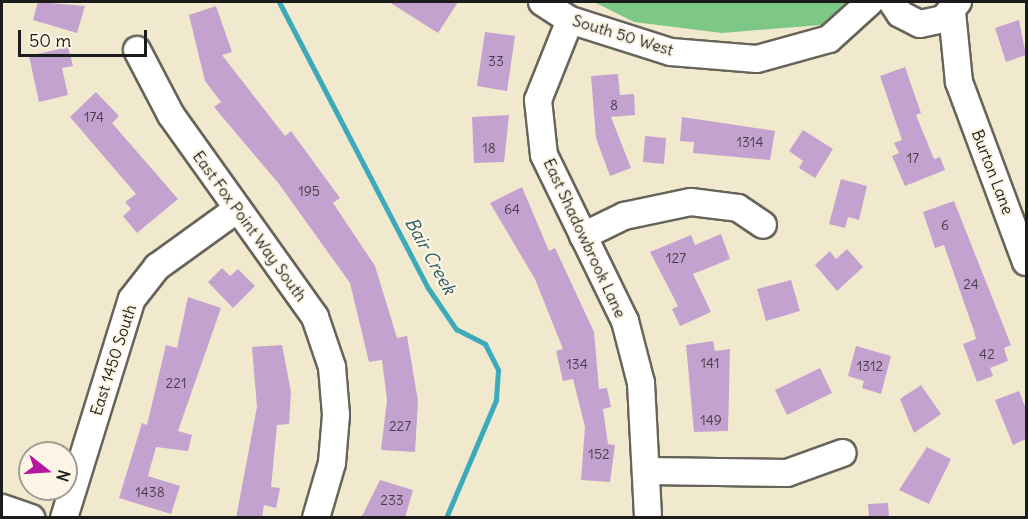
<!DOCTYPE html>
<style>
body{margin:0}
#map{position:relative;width:1028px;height:519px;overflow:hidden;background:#f1e9cd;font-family:Delius,sans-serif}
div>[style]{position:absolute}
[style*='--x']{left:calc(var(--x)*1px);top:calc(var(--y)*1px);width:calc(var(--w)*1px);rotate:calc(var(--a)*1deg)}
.green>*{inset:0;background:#7dc886}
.stream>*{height:5px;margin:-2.5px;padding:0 2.5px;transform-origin:2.5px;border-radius:2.5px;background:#3caaba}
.building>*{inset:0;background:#c4a2cf}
.roads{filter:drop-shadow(2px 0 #67645a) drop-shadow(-2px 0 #67645a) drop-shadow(0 2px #67645a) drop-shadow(0 -2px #67645a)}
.minor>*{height:26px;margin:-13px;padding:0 13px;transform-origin:13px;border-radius:13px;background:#fff}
span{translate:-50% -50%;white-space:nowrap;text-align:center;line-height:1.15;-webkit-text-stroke:4.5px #fcf5e5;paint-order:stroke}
.number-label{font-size:14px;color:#463e49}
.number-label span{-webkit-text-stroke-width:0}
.street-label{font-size:16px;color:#1c1c1c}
.water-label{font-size:18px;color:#2a5c63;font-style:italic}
.frame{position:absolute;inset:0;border:3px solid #1c1c1c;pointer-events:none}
.north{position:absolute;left:18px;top:441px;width:60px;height:60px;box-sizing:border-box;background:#fcf5e5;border:2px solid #a29e95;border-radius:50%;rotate:107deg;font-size:16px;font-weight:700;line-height:24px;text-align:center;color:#1c1c1c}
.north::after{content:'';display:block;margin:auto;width:21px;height:27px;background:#b5179e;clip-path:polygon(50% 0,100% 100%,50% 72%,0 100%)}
.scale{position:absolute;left:18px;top:30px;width:129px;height:27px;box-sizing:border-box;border:3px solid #1c1c1c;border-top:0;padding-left:8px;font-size:18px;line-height:21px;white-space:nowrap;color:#1c1c1c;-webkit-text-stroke:4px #fcf5e5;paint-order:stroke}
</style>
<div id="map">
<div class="green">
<div style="clip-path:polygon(594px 2px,908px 2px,857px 22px,722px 33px,634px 22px)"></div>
</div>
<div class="stream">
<div style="--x:279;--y:2;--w:322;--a:62.5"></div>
<div style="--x:428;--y:288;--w:50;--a:55.7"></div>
<div style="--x:456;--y:329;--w:33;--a:27"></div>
<div style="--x:485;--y:344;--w:29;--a:63"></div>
<div style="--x:498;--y:370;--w:30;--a:94"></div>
<div style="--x:496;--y:400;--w:128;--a:113"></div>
</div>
<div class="building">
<div style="clip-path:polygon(38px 2px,85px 6px,77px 33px,33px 20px)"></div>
<div style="clip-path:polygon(389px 2px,458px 2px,438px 33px)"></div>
<div style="clip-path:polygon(216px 6px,232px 52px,222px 55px,285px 136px,291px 131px,340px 198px,333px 203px,375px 266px,397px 338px,407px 336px,418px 401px,415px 452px,381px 450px,387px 400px,382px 360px,369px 362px,350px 283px,279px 184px,214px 107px,221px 102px,205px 81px,189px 15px)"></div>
<div style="clip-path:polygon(1019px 20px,1026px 55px,1006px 62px,995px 28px)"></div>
<div style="clip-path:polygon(485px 32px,515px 36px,507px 91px,477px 86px)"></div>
<div style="clip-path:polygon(68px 47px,73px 66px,62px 68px,68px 95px,39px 102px,29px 56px)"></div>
<div style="clip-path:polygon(905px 67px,921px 113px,916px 115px,934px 159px,940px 157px,945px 170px,905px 186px,892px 156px,899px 153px,894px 143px,902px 140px,880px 76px)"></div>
<div style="clip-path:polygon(618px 74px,620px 95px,634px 94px,635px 115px,611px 117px,631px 168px,610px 176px,596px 138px,591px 76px)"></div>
<div style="clip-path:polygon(96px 92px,119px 116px,112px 123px,178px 199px,137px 233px,123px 216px,131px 209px,125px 202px,136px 194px,70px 117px)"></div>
<div style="clip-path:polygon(509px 115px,504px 162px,474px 163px,472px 117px)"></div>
<div style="clip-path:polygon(682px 117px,775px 131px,770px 160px,693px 153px,694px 142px,680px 141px)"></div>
<div style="clip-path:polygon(803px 130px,833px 149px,815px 178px,799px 168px,803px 161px,789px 151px)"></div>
<div style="clip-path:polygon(645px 136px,666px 138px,664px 164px,643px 162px)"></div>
<div style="clip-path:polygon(841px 179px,867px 186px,859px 220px,848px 217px,845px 228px,829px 224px)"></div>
<div style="clip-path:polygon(522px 187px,549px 251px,555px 248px,594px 332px,599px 389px,607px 388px,611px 407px,603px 409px,608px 444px,615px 445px,610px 482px,581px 480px,585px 427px,573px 379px,563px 381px,556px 351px,563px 349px,535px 279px,490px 203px)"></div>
<div style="clip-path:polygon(954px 201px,1011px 345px,1004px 348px,1008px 361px,990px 368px,993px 376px,977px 382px,963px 344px,976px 339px,974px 331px,944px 245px,935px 248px,923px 212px)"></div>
<div style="clip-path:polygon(721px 234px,730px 259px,693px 274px,711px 312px,680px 326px,672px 309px,678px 306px,650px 252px,691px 235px,695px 245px)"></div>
<div style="clip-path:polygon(847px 249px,863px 267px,837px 291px,815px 265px,830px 251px,836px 259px)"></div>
<div style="clip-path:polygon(222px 268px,230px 276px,238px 269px,255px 286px,233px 308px,208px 282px)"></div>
<div style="clip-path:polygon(791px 280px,800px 311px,766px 321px,757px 289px)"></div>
<div style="clip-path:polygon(188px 297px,221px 308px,178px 431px,192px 435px,188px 451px,156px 447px,148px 476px,180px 486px,171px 514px,119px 498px,142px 423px,147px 425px,166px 345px,177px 348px)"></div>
<div style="clip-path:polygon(713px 341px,715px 351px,730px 349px,728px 431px,694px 432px,686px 345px)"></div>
<div style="clip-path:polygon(282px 345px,291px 392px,289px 424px,277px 425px,271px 487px,280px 488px,276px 508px,264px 505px,262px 518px,236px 518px,257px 407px,252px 347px)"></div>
<div style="clip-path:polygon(856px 346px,891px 356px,881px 394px,862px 388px,864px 381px,848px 376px)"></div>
<div style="clip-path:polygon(820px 368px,832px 393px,787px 415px,775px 390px)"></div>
<div style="clip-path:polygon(921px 385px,941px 414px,914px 433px,900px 399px)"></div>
<div style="clip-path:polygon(1019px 391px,1026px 409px,1026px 439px,1013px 445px,995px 400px)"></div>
<div style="clip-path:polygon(927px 447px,951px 459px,929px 504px,899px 490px)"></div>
<div style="clip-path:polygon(380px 480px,413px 490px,405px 518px,361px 518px)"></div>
<div style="clip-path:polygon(888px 503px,889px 518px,869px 518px,868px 504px)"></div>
</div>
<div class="roads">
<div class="minor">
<div style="--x:542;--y:2;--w:33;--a:33"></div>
<div style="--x:570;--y:20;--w:106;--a:17.6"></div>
<div style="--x:671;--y:52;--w:86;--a:4.7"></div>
<div style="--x:757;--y:59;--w:75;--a:-15.5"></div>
<div style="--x:829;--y:39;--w:55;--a:-42.1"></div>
<div style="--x:892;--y:2;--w:14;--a:56"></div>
<div style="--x:900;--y:14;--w:22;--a:27"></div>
<div style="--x:920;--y:24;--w:24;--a:-12"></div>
<div style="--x:943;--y:19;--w:23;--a:-49"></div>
<div style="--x:952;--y:12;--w:70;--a:84.3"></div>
<div style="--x:959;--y:82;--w:192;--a:69.6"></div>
<div style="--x:570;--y:20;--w:86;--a:111.8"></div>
<div style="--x:538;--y:100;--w:55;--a:83.8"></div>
<div style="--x:544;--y:155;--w:185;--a:64"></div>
<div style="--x:625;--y:321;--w:64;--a:75.5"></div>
<div style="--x:641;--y:383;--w:135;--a:87"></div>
<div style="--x:137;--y:50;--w:73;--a:62.4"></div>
<div style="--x:171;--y:115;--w:248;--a:54.5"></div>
<div style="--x:315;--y:317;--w:53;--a:71.2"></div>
<div style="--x:332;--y:367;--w:48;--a:85.2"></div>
<div style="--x:336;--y:415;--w:48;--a:94.8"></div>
<div style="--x:332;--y:463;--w:57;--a:106.2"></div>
<div style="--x:583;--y:236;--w:46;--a:-26"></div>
<div style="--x:624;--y:216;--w:68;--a:-11.8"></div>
<div style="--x:691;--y:202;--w:47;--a:7.3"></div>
<div style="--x:738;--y:208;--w:30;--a:34"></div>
<div style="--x:649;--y:471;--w:138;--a:0.8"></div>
<div style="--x:787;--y:473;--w:59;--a:-19.7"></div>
<div style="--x:2;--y:508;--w:31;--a:19"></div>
<div style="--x:64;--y:518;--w:229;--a:-72.8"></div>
<div style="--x:132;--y:299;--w:41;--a:-52"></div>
<div style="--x:157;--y:267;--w:97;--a:-35.8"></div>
</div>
</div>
<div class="number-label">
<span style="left:496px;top:61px">33</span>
<span style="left:614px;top:105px">8</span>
<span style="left:94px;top:117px">174</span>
<span style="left:750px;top:142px">1314</span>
<span style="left:489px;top:148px">18</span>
<span style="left:913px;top:158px">17</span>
<span style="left:309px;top:191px">195</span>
<span style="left:512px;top:209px">64</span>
<span style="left:945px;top:225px">6</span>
<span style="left:676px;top:258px">127</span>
<span style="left:971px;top:284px">24</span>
<span style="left:987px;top:354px">42</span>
<span style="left:710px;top:363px">141</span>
<span style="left:577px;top:364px">134</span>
<span style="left:870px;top:366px">1312</span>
<span style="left:176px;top:383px">221</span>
<span style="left:711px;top:420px">149</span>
<span style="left:400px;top:426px">227</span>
<span style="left:599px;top:454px">152</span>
<span style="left:150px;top:492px">1438</span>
<span style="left:392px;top:500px">233</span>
</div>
<div class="street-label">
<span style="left:623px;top:35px;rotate:17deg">South 50 West</span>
<span style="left:993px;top:172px;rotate:69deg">Burton Lane</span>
<span style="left:250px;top:226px;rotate:54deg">East Fox Point Way South</span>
<span style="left:585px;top:238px;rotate:65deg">East Shadowbrook Lane</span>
<span style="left:113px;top:360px;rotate:-72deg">East 1450 South</span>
</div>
<div class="water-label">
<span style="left:430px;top:256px;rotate:61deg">Bair Creek</span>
</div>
<div class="frame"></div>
<div class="north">N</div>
<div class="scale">50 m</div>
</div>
